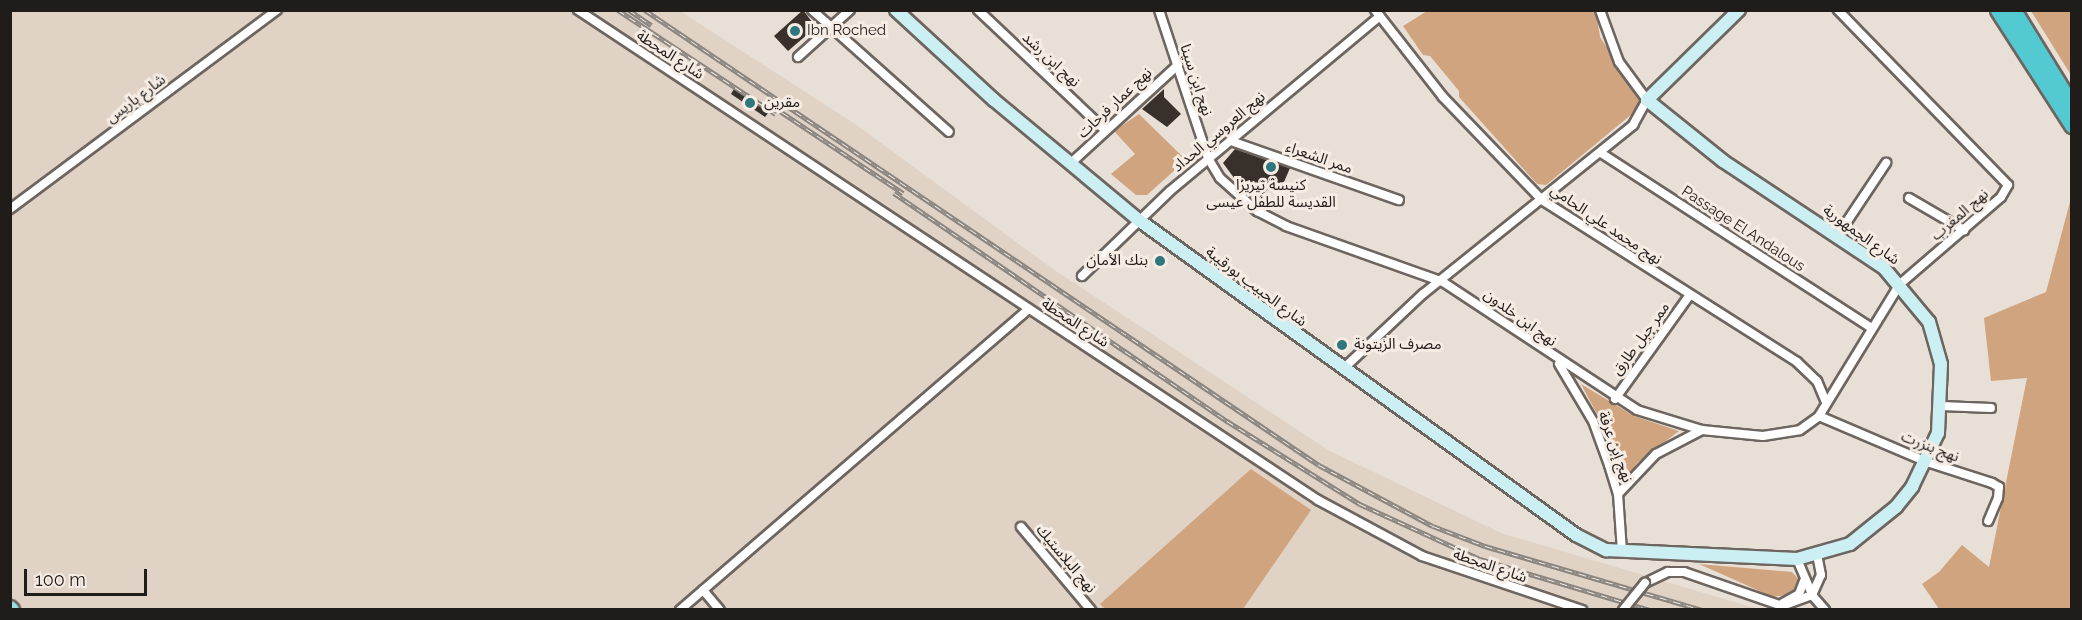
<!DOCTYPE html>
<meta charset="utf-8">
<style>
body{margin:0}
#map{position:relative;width:2082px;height:620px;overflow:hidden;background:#e8dfd7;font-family:Raleway,"Noto Sans Arabic",sans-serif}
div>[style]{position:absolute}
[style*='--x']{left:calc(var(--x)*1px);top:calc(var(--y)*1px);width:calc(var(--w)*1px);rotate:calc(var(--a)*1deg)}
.built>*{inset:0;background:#e1d2c6}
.green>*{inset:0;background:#d0a47e}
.building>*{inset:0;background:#38312b}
.roads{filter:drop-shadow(2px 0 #6d655f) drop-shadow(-2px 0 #6d655f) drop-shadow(0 2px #6d655f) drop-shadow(0 -2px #6d655f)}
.street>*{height:8px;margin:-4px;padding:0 4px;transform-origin:4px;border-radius:4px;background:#fff}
.secondary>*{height:12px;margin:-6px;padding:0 6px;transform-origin:6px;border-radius:6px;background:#cbeff2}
.primary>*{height:14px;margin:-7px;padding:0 7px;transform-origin:7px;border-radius:7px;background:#98dfe4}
.highway>*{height:15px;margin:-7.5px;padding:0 7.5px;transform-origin:7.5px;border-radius:7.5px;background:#53c9d2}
.rail>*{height:4.5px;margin-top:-2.25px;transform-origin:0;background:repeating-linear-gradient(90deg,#f5ece4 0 7px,#8a847e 0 14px);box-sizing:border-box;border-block:2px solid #8a847e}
.bridges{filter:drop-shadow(2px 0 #6d655f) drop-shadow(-2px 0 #6d655f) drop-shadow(0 2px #6d655f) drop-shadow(0 -2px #6d655f)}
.street-bridge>*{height:8px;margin:-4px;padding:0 4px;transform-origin:4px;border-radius:4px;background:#fff}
.dots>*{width:16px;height:16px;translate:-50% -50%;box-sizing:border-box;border:3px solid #f5ece4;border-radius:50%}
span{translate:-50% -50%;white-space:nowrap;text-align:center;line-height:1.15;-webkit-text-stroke:6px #f5ece4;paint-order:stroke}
.poi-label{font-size:15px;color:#201c1a}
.left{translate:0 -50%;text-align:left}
.right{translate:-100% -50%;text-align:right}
.street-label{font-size:15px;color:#201c1a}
.frame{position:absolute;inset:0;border:12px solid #201c1a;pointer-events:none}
.scale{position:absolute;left:24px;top:569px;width:123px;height:27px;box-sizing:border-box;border:3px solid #201c1a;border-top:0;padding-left:8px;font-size:18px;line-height:21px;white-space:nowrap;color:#201c1a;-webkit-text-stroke:4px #f5ece4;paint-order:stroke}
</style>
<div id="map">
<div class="built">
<div style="clip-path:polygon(10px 11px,680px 11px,855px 124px,1053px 269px,1328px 450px,1501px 533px,1758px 609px,19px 609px,10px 600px)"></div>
</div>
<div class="green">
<div style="clip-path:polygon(1444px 10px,1596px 11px,1600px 37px,1644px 104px,1546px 185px,1537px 184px,1459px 97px,1459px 91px,1430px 56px,1423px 55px,1403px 26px,1427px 11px)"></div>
<div style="clip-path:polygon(2031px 11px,2071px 11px,2071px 75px)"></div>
<div style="clip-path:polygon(1139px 114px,1186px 160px,1147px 195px,1136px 195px,1111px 174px,1135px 154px,1114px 131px)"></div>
<div style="clip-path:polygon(2071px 198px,2071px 609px,1939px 609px,1922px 584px,1939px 572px,1962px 545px,1989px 567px,2027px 378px,1991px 381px,1984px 318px,2046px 292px)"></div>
<div style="clip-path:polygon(1581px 384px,1634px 416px,1679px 431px,1637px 463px,1618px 494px,1610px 439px)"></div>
<div style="clip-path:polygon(1251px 469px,1311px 510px,1243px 609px,1105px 609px,1100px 604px)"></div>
<div style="clip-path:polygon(1699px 564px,1792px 572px,1801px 582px,1796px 593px,1773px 597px)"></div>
</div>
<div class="building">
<div style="clip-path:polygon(803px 10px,816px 27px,788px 51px,774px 36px)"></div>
<div style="clip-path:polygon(734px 89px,769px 112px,765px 117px,731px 94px)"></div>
<div style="clip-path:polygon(1164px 89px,1164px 97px,1181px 114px,1167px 127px,1142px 109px)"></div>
<div style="clip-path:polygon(1235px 149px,1290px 168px,1281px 189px,1268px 189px,1257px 200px,1240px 186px,1223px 163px)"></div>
</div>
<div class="roads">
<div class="street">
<div style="--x:578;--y:10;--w:888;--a:33.51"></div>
<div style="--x:1318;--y:500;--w:118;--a:28.3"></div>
<div style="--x:1422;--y:556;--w:169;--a:18.6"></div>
<div style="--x:812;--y:10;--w:183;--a:41.7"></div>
<div style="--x:978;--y:10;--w:175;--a:43.4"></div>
<div style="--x:1159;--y:10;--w:156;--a:71.7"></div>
<div style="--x:1208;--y:158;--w:23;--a:59"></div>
<div style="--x:1220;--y:178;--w:50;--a:41.7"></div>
<div style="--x:1257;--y:211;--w:33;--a:27"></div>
<div style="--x:1286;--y:226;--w:167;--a:19.6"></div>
<div style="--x:1443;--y:282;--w:232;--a:33.4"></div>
<div style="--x:1637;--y:410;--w:68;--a:17.1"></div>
<div style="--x:1702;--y:430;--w:61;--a:5.6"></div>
<div style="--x:1763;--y:436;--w:37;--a:-9"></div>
<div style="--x:1800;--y:430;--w:24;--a:-36"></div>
<div style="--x:1819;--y:416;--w:155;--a:-58.5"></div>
<div style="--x:1900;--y:284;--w:133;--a:-40.7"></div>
<div style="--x:2001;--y:197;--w:14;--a:-60"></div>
<div style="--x:2008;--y:185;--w:244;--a:-134.2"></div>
<div style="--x:1375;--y:10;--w:110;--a:52"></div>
<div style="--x:1443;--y:97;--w:143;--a:46.1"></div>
<div style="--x:1542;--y:200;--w:302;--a:32.4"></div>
<div style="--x:1797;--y:362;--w:28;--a:44"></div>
<div style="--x:1817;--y:381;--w:21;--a:67"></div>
<div style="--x:798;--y:57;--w:70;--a:-42.1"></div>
<div style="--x:1231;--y:141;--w:178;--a:19.4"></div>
<div style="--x:1601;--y:153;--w:322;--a:32.9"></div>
<div style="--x:1072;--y:162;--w:144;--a:-42.5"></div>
<div style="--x:1909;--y:198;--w:64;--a:30.2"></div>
<div style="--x:10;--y:209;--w:333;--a:-36.7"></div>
<div style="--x:1838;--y:235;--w:87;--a:-56.3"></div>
<div style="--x:1082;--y:276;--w:122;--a:-44"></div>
<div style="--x:1170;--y:191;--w:273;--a:-39.8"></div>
<div style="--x:1559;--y:364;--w:66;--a:59.2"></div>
<div style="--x:1593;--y:421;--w:47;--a:70"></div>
<div style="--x:1609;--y:465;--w:30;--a:73"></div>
<div style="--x:1618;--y:494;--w:57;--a:86"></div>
<div style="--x:1343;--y:369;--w:110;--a:-43.2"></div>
<div style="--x:1423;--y:294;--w:270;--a:-38.8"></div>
<div style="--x:1633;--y:125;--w:29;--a:-61"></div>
<div style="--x:1647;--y:100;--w:47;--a:-126.4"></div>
<div style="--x:1619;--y:62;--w:55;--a:-110.1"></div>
<div style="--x:1615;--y:399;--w:127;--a:-54.3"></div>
<div style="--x:1941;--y:406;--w:50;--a:2.3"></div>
<div style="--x:1819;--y:416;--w:117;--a:23.1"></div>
<div style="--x:1927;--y:462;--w:68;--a:17.9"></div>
<div style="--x:1992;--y:483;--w:8;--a:30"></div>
<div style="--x:1999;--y:487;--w:11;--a:95"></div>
<div style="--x:1998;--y:498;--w:25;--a:113"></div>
<div style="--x:1618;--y:494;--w:55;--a:-46.5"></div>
<div style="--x:1656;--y:454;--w:52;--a:-27.6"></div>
<div style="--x:1021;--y:527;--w:109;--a:49.9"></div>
<div style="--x:1797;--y:559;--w:39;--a:67"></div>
<div style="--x:1812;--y:595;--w:20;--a:49"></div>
<div style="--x:1645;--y:583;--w:25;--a:-26"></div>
<div style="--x:1668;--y:572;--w:16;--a:0"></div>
<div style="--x:1684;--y:572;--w:104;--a:19.1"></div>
<div style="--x:1782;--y:606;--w:32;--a:-20"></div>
<div style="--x:1812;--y:595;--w:22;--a:-66"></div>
<div style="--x:1821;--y:575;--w:20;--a:-101"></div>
<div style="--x:703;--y:590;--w:26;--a:50"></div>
<div style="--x:1783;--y:603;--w:18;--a:-29"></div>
<div style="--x:1799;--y:594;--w:14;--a:-69"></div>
<div style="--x:680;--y:610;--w:461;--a:-40.8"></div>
</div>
<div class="secondary">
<div style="--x:896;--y:10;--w:133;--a:42.6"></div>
<div style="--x:994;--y:100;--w:190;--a:39.7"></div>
<div style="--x:1140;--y:221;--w:537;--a:35.76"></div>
<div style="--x:1576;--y:535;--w:34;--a:27"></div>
<div style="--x:1606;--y:550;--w:191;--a:2.7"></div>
<div style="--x:1797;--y:559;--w:55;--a:-15.8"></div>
<div style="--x:1850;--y:544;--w:59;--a:-38.8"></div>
<div style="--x:1896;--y:507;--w:26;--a:-51"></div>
<div style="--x:1912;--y:487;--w:60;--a:-64.3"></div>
<div style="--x:1938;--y:433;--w:69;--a:-87.5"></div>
<div style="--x:1941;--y:364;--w:44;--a:-105.9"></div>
<div style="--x:1929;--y:322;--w:70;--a:-129.8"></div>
<div style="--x:1884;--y:268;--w:193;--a:-146.4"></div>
<div style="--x:1723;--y:161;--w:97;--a:-141.2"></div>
<div style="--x:1647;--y:100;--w:129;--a:-44.4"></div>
</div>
<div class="primary">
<div style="--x:10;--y:608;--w:3;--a:45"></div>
</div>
<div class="highway">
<div style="--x:1998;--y:10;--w:137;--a:57.2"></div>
<div style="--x:2013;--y:10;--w:113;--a:58.4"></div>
</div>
</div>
<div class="rail">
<div style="--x:618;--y:10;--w:189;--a:33.4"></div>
<div style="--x:629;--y:10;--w:27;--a:34"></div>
<div style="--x:645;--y:10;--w:813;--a:34.02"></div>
<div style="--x:1319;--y:465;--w:129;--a:28.2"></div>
<div style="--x:1433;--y:526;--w:56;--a:21"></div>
<div style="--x:1485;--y:546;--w:227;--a:16.4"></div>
<div style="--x:771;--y:105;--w:159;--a:33.7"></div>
<div style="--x:894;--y:193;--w:404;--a:34.4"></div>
<div style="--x:1227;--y:421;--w:157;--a:32"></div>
<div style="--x:1360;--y:504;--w:132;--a:24.6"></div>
<div style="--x:1480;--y:559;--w:177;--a:16.7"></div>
</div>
<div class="bridges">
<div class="street-bridge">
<div style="--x:1623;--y:610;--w:35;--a:-51"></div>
</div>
</div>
<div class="dots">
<div style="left:795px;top:31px;background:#2e787d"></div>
<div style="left:750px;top:103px;background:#2e787d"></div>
<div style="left:1271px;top:167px;background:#2e787d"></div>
<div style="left:1160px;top:261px;background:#2e787d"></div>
<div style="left:1342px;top:345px;background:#2e787d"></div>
</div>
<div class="poi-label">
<span class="left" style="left:807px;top:31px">Ibn Roched</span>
<span class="left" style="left:764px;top:103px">مقرين</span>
<span style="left:1271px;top:194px">كنيسة تيريزا<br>القديسة للطفل عيسى</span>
<span class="right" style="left:1148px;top:261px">بنك الأمان</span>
<span class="left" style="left:1354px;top:345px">مصرف الزيتونة</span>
</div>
<div class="street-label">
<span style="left:670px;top:55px;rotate:33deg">شارع المحطة</span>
<span style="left:1051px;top:60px;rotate:43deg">نهج ابن رشد</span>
<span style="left:1196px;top:80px;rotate:72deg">نهج ابن سينا</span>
<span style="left:136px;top:99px;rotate:-37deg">شارع باريس</span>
<span style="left:1115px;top:103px;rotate:-43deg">نهج عمار فرحات</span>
<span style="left:1219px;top:132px;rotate:-40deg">نهج العروسي الحداد</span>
<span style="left:1319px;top:158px;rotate:19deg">ممر الشعراء</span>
<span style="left:1960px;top:215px;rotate:-41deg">نهج المغرب</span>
<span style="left:1606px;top:225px;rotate:34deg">نهج محمد علي الحامي</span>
<span style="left:1743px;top:229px;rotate:33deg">Passage El Andalous</span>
<span style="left:1861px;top:235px;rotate:36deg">شارع الجمهورية</span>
<span style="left:1256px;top:287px;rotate:37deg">شارع الحبيب بورقيبة</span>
<span style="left:1520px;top:318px;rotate:36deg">نهج ابن خلدون</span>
<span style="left:1075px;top:323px;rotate:33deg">شارع المحطة</span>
<span style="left:1641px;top:339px;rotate:-54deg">ممر جبل طارق</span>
<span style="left:1615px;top:447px;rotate:70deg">نهج إبن عرفة</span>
<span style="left:1930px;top:447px;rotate:21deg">نهج بنزرت</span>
<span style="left:1066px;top:559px;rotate:50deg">نهج البلاستيك</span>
<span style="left:1490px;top:566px;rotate:19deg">شارع المحطة</span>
</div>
<div class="frame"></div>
<div class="scale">100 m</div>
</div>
